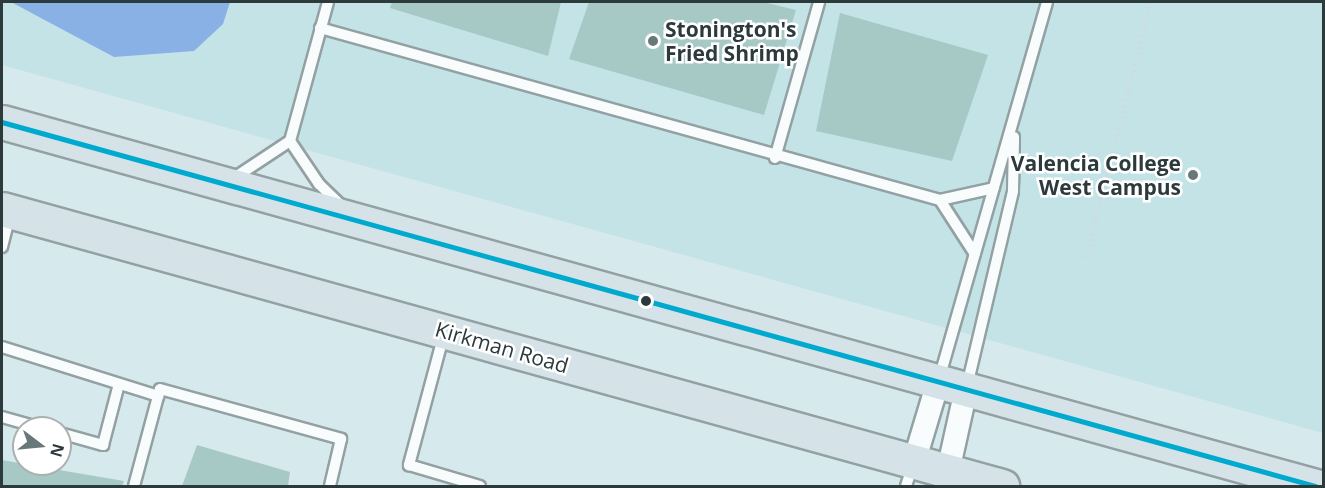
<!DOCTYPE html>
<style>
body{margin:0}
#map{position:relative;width:1325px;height:488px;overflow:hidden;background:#d6e9ec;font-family:"Open Sans",sans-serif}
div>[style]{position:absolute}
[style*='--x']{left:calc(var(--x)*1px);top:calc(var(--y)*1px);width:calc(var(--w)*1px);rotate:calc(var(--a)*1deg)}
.built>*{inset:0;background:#c3e3e7}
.water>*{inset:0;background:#89b1e6}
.building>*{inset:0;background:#a7c9c5}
.path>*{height:4px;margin-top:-2px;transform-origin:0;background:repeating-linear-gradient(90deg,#d3d8d8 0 1.5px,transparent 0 6px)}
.roads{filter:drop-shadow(2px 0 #93a1a3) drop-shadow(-2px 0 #93a1a3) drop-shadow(0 2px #93a1a3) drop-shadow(0 -2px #93a1a3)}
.service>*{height:10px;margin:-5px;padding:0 5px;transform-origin:5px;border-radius:5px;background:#f9fcfc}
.minor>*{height:22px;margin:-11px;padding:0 11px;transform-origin:11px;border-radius:11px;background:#f9fcfc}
.primary>*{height:33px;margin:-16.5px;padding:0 16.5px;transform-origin:16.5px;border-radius:16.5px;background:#d5e3e8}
.bus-1>*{height:4.5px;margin:-2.25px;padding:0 2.25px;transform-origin:2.25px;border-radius:2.25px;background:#00a9ce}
.dots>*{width:16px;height:16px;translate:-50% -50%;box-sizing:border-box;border:3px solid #fff;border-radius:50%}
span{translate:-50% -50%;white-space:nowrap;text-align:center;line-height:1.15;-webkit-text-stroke:5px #fff;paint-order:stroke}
.poi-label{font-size:21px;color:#2d3a3b;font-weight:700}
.left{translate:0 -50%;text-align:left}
.right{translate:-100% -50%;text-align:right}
.street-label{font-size:21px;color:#2d3a3b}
.frame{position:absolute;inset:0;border:3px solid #2d3a3b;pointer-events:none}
.north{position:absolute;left:12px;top:416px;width:60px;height:60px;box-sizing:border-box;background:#fff;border:2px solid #abb0b1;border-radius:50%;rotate:106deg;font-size:16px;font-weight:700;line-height:24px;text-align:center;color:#2d3a3b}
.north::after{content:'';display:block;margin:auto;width:21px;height:27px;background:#687779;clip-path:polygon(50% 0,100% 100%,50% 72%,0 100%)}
</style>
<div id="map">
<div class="built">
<div style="clip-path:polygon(2px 2px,1323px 2px,1323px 433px,2px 65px)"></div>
</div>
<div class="water">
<div style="clip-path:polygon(11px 2px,230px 2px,223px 24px,194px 51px,114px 57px)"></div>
</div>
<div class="building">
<div style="clip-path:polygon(392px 2px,561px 2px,548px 56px,390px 8px)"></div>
<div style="clip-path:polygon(589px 2px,763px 2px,796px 10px,764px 115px,569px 59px)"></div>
<div style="clip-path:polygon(840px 13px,988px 55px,952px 161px,816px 131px)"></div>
<div style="clip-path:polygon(197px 445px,290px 472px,288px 486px,182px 486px)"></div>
<div style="clip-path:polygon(2px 460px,24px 464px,124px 481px,122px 486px,2px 486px)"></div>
</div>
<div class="path">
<div style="--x:1086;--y:258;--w:264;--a:-75.8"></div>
</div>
<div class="roads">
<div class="service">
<div style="--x:320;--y:28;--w:643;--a:15.51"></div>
<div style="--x:940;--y:200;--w:55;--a:-12.5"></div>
<div style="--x:290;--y:141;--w:144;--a:-74.7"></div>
<div style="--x:775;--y:158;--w:162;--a:-74.2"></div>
<div style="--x:234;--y:178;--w:67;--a:-33.5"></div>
<div style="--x:290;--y:141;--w:52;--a:56"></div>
<div style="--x:319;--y:184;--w:30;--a:44"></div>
<div style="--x:940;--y:200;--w:64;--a:57.1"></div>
<div style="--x:2;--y:247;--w:32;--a:-76"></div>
<div style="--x:444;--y:334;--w:136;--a:105"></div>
<div style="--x:409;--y:465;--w:74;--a:16.5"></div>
<div style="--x:2;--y:347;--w:164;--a:17.4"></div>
<div style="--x:939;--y:379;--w:392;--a:-74"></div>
<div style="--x:967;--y:386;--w:200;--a:-76.7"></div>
<div style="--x:1013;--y:191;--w:54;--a:-88.9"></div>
<div style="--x:2;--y:417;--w:41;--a:15.8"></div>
<div style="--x:60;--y:433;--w:45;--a:15.6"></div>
<div style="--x:103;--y:445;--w:63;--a:-75.3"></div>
<div style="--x:134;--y:486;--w:100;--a:-75"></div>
<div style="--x:160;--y:389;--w:188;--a:15.4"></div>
<div style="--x:341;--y:439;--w:48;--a:103.2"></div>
<div style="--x:906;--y:486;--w:22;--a:-72"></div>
</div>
<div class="minor">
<div style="--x:914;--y:462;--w:84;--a:-73.3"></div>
<div style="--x:948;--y:471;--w:83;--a:-77.5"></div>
</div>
<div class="primary">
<div style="--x:2;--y:122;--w:1363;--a:15.49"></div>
<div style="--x:2;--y:209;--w:1038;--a:15.48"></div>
</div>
</div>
<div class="bus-1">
<div style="--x:2;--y:122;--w:1363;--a:15.49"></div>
</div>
<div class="dots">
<div style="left:653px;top:41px;background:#687779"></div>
<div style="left:1193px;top:175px;background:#687779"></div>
<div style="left:646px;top:301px;background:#2d3a3b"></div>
</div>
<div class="poi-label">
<span class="left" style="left:665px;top:41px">Stonington's<br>Fried Shrimp</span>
<span class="right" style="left:1181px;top:175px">Valencia College<br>West Campus</span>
</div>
<div class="street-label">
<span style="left:502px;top:347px;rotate:16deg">Kirkman Road</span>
</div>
<div class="frame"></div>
<div class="north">N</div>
</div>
